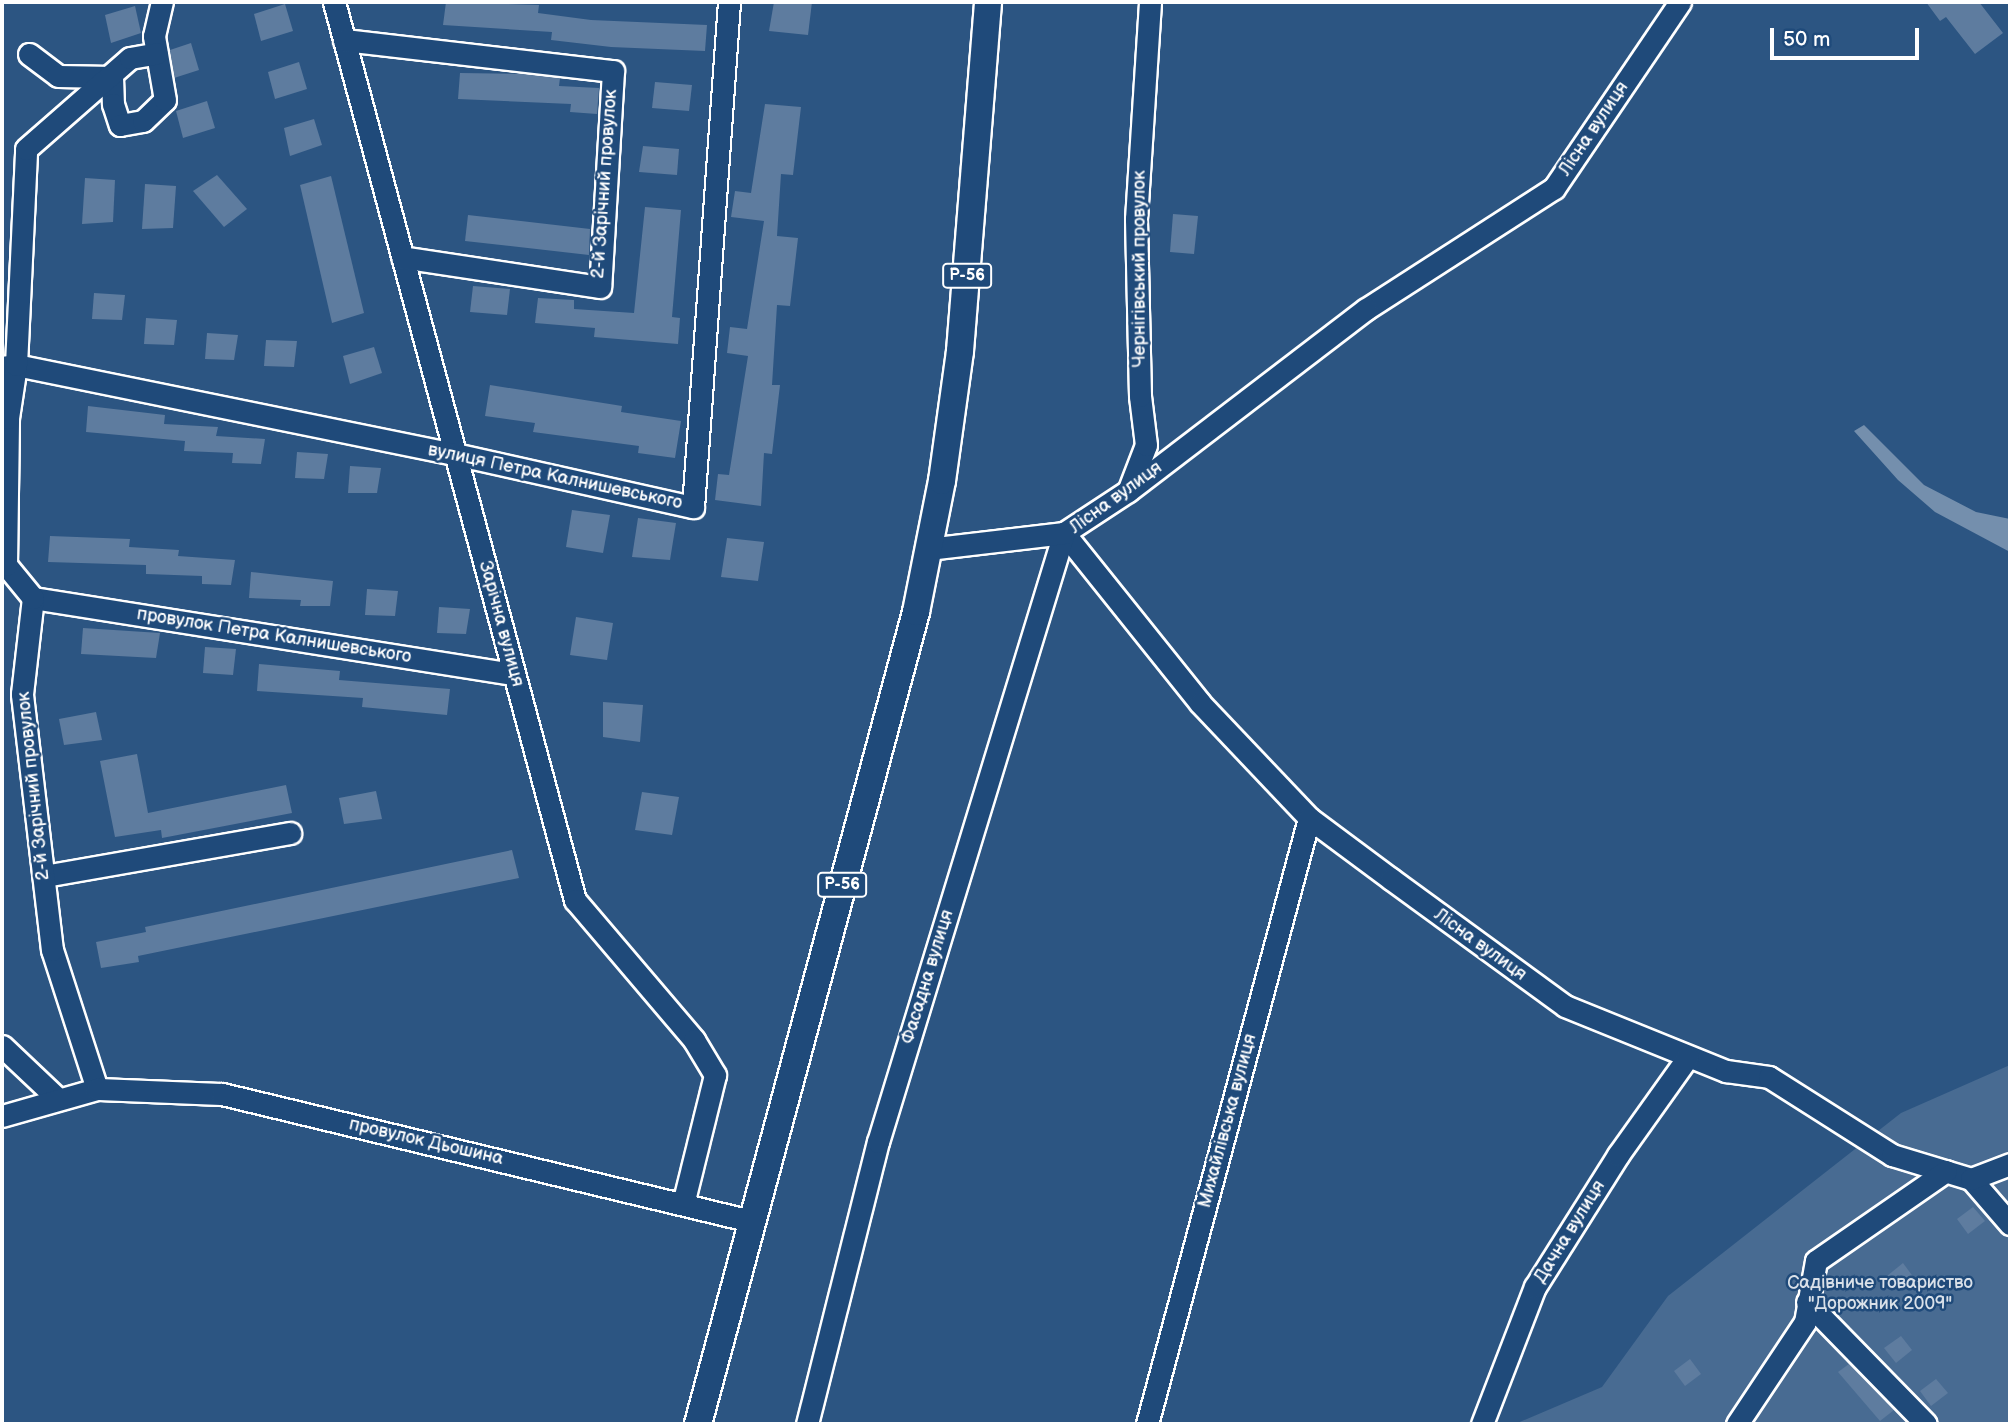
<!DOCTYPE html>
<meta charset="utf-8">
<style>
body{margin:0}
#map{position:relative;width:2012px;height:1426px;overflow:hidden;background:#2c5582;font-family:"Balsamiq Sans",sans-serif}
div>[style]{position:absolute}
[style*='--x']{left:calc(var(--x)*1px);top:calc(var(--y)*1px);width:calc(var(--w)*1px);rotate:calc(var(--a)*1deg)}
.green>*{inset:0;background:#486b92}
.water>*{inset:0;background:#748fad}
.building>*{inset:0;background:#5e7c9f}
.roads{filter:drop-shadow(2px 0 #fff) drop-shadow(-2px 0 #fff) drop-shadow(0 2px #fff) drop-shadow(0 -2px #fff)}
.minor>*{height:21px;margin:-10.5px;padding:0 10.5px;transform-origin:10.5px;border-radius:10.5px;background:#1f4a7a}
.major>*{height:26px;margin:-13px;padding:0 13px;transform-origin:13px;border-radius:13px;background:#1f4a7a}
span{translate:-50% -50%;white-space:nowrap;text-align:center;line-height:1.15;-webkit-text-stroke:5px #1f4a7a;paint-order:stroke}
.shield-label span{padding:2px 5px;background:#1f4a7a;border:2px solid;border-radius:5px;-webkit-text-stroke-width:0}
.shield-label{font-size:16px;color:#fff;font-weight:700}
.street-label{font-size:18px;color:#fff}
.park-label{font-size:18px;color:#dae1e9}
.frame{position:absolute;inset:0;border:4px solid #fff;pointer-events:none}
.scale{position:absolute;left:1770px;top:28px;width:149px;height:32px;box-sizing:border-box;border:4px solid #fff;border-top:0;padding-left:9px;font-size:21px;line-height:24px;white-space:nowrap;color:#fff;-webkit-text-stroke:5px #1f4a7a;paint-order:stroke}
</style>
<div id="map">
<div class="green">
<div style="clip-path:polygon(2010px 1065px,2010px 1424px,1515px 1424px,1602px 1387px,1668px 1296px,1901px 1113px)"></div>
</div>
<div class="water">
<div style="clip-path:polygon(1864px 425px,1924px 485px,1976px 512px,2010px 519px,2010px 552px,1935px 512px,1898px 480px,1854px 431px)"></div>
</div>
<div class="building">
<div style="clip-path:polygon(446px 2px,539px 5px,538px 13px,591px 20px,707px 25px,705px 51px,611px 47px,551px 40px,552px 32px,443px 25px)"></div>
<div style="clip-path:polygon(774px 2px,812px 2px,808px 35px,769px 31px)"></div>
<div style="clip-path:polygon(1926px 2px,1979px 2px,2003px 33px,1975px 54px,1946px 17px,1940px 21px)"></div>
<div style="clip-path:polygon(285px 4px,293px 31px,261px 41px,254px 14px)"></div>
<div style="clip-path:polygon(135px 6px,141px 33px,111px 43px,105px 15px)"></div>
<div style="clip-path:polygon(191px 43px,199px 70px,174px 78px,170px 50px)"></div>
<div style="clip-path:polygon(299px 62px,307px 89px,275px 99px,268px 72px)"></div>
<div style="clip-path:polygon(460px 73px,528px 74px,560px 78px,559px 86px,599px 88px,597px 114px,570px 112px,571px 104px,458px 99px)"></div>
<div style="clip-path:polygon(655px 82px,692px 85px,689px 111px,652px 108px)"></div>
<div style="clip-path:polygon(207px 101px,215px 128px,183px 138px,176px 111px)"></div>
<div style="clip-path:polygon(765px 104px,801px 107px,793px 175px,781px 174px,777px 236px,798px 238px,790px 306px,777px 305px,772px 385px,780px 385px,772px 454px,764px 453px,761px 506px,715px 500px,718px 474px,729px 475px,748px 356px,727px 353px,730px 327px,747px 329px,764px 221px,731px 217px,735px 191px,751px 193px)"></div>
<div style="clip-path:polygon(314px 119px,322px 145px,290px 156px,284px 128px)"></div>
<div style="clip-path:polygon(643px 146px,679px 149px,677px 175px,639px 172px)"></div>
<div style="clip-path:polygon(217px 175px,247px 209px,224px 227px,193px 191px)"></div>
<div style="clip-path:polygon(331px 176px,364px 313px,332px 323px,300px 185px)"></div>
<div style="clip-path:polygon(85px 178px,115px 180px,113px 222px,82px 224px)"></div>
<div style="clip-path:polygon(145px 184px,176px 186px,173px 228px,142px 229px)"></div>
<div style="clip-path:polygon(645px 207px,681px 210px,672px 317px,680px 318px,678px 344px,594px 337px,595px 328px,535px 323px,538px 298px,574px 300px,574px 309px,634px 313px)"></div>
<div style="clip-path:polygon(1173px 214px,1198px 216px,1194px 254px,1170px 252px)"></div>
<div style="clip-path:polygon(468px 215px,590px 229px,589px 255px,465px 241px)"></div>
<div style="clip-path:polygon(473px 286px,510px 289px,507px 315px,470px 312px)"></div>
<div style="clip-path:polygon(94px 293px,125px 295px,122px 320px,92px 319px)"></div>
<div style="clip-path:polygon(146px 318px,177px 320px,174px 345px,144px 344px)"></div>
<div style="clip-path:polygon(207px 333px,238px 335px,234px 360px,205px 359px)"></div>
<div style="clip-path:polygon(266px 340px,297px 341px,294px 367px,264px 366px)"></div>
<div style="clip-path:polygon(374px 347px,382px 373px,350px 384px,343px 356px)"></div>
<div style="clip-path:polygon(490px 385px,622px 406px,621px 412px,681px 421px,675px 458px,638px 453px,639px 446px,533px 432px,535px 423px,485px 416px)"></div>
<div style="clip-path:polygon(88px 406px,165px 415px,164px 424px,218px 427px,216px 436px,265px 439px,261px 464px,232px 463px,233px 453px,184px 451px,185px 441px,86px 432px)"></div>
<div style="clip-path:polygon(297px 452px,328px 454px,324px 479px,295px 478px)"></div>
<div style="clip-path:polygon(350px 466px,381px 468px,377px 493px,348px 493px)"></div>
<div style="clip-path:polygon(572px 510px,610px 515px,603px 553px,566px 547px)"></div>
<div style="clip-path:polygon(638px 518px,676px 523px,670px 560px,632px 557px)"></div>
<div style="clip-path:polygon(50px 536px,130px 539px,129px 547px,179px 550px,178px 556px,235px 560px,231px 585px,202px 584px,202px 576px,146px 574px,146px 565px,48px 562px)"></div>
<div style="clip-path:polygon(727px 538px,764px 542px,758px 581px,721px 577px)"></div>
<div style="clip-path:polygon(251px 572px,333px 581px,330px 606px,300px 606px,301px 600px,249px 598px)"></div>
<div style="clip-path:polygon(367px 589px,398px 591px,395px 616px,365px 615px)"></div>
<div style="clip-path:polygon(439px 607px,470px 609px,466px 634px,437px 633px)"></div>
<div style="clip-path:polygon(576px 617px,613px 623px,607px 660px,570px 655px)"></div>
<div style="clip-path:polygon(83px 628px,160px 633px,156px 658px,81px 654px)"></div>
<div style="clip-path:polygon(205px 647px,236px 649px,233px 675px,203px 673px)"></div>
<div style="clip-path:polygon(259px 664px,340px 671px,339px 680px,450px 689px,447px 715px,362px 707px,363px 698px,257px 691px)"></div>
<div style="clip-path:polygon(603px 702px,643px 705px,640px 742px,603px 737px)"></div>
<div style="clip-path:polygon(96px 712px,102px 740px,64px 745px,59px 719px)"></div>
<div style="clip-path:polygon(137px 754px,148px 813px,286px 785px,292px 813px,162px 838px,161px 830px,115px 837px,100px 761px)"></div>
<div style="clip-path:polygon(376px 791px,382px 819px,344px 824px,339px 798px)"></div>
<div style="clip-path:polygon(642px 792px,679px 797px,672px 835px,635px 830px)"></div>
<div style="clip-path:polygon(512px 850px,519px 878px,138px 956px,139px 962px,101px 968px,96px 942px,146px 932px,145px 927px)"></div>
<div style="clip-path:polygon(1973px 1207px,1985px 1221px,1968px 1234px,1957px 1219px)"></div>
<div style="clip-path:polygon(1903px 1263px,1914px 1278px,1898px 1290px,1887px 1276px)"></div>
<div style="clip-path:polygon(1901px 1336px,1912px 1350px,1896px 1363px,1884px 1348px)"></div>
<div style="clip-path:polygon(1690px 1359px,1701px 1374px,1685px 1386px,1674px 1371px)"></div>
<div style="clip-path:polygon(1849px 1364px,1894px 1410px,1880px 1421px,1838px 1372px)"></div>
<div style="clip-path:polygon(1936px 1379px,1948px 1393px,1931px 1406px,1920px 1391px)"></div>
</div>
<div class="roads">
<div class="minor">
<div style="--x:334;--y:2;--w:930;--a:74.98"></div>
<div style="--x:575;--y:900;--w:184;--a:49.6"></div>
<div style="--x:694;--y:1040;--w:41;--a:59"></div>
<div style="--x:715;--y:1075;--w:133;--a:103.9"></div>
<div style="--x:1680;--y:2;--w:225;--a:124.1"></div>
<div style="--x:1554;--y:188;--w:224;--a:147.2"></div>
<div style="--x:1366;--y:309;--w:300;--a:142.6"></div>
<div style="--x:1128;--y:491;--w:77;--a:146.7"></div>
<div style="--x:1064;--y:533;--w:218;--a:51.3"></div>
<div style="--x:1200;--y:703;--w:158;--a:46.5"></div>
<div style="--x:1309;--y:818;--w:102;--a:36.6"></div>
<div style="--x:1391;--y:879;--w:215;--a:36.1"></div>
<div style="--x:1565;--y:1006;--w:174;--a:22"></div>
<div style="--x:1726;--y:1071;--w:43;--a:7.9"></div>
<div style="--x:1769;--y:1077;--w:146;--a:32.4"></div>
<div style="--x:1892;--y:1155;--w:83;--a:16.9"></div>
<div style="--x:1971;--y:1179;--w:60;--a:49.1"></div>
<div style="--x:344;--y:40;--w:271;--a:6.6"></div>
<div style="--x:613;--y:71;--w:216;--a:93.4"></div>
<div style="--x:600;--y:287;--w:200;--a:-171.4"></div>
<div style="--x:29;--y:54;--w:36;--a:37"></div>
<div style="--x:58;--y:76;--w:54;--a:1.1"></div>
<div style="--x:112;--y:77;--w:27;--a:88"></div>
<div style="--x:113;--y:104;--w:22;--a:72"></div>
<div style="--x:120;--y:125;--w:23;--a:-10"></div>
<div style="--x:143;--y:121;--w:30;--a:-44"></div>
<div style="--x:165;--y:100;--w:65;--a:-99.8"></div>
<div style="--x:154;--y:36;--w:35;--a:-77"></div>
<div style="--x:2;--y:367;--w:14;--a:-8"></div>
<div style="--x:16;--y:365;--w:448;--a:11.5"></div>
<div style="--x:455;--y:454;--w:244;--a:12.6"></div>
<div style="--x:693;--y:507;--w:506;--a:-85.92"></div>
<div style="--x:1129;--y:489;--w:47;--a:-68.9"></div>
<div style="--x:1146;--y:445;--w:49;--a:-97"></div>
<div style="--x:1140;--y:396;--w:177;--a:-91.3"></div>
<div style="--x:1136;--y:219;--w:217;--a:-86.3"></div>
<div style="--x:33;--y:598;--w:487;--a:9"></div>
<div style="--x:44;--y:876;--w:250;--a:-9.9"></div>
<div style="--x:2;--y:1046;--w:77;--a:43.4"></div>
<div style="--x:97;--y:1089;--w:146;--a:-107.9"></div>
<div style="--x:52;--y:950;--w:258;--a:-96.7"></div>
<div style="--x:22;--y:694;--w:97;--a:-83.5"></div>
<div style="--x:33;--y:598;--w:43;--a:-129.3"></div>
<div style="--x:6;--y:565;--w:147;--a:-89.2"></div>
<div style="--x:8;--y:418;--w:54;--a:-81.4"></div>
<div style="--x:16;--y:365;--w:216;--a:-87.3"></div>
<div style="--x:26;--y:149;--w:138;--a:-41.2"></div>
<div style="--x:130;--y:58;--w:27;--a:-10"></div>
<div style="--x:2;--y:1116;--w:99;--a:-15.9"></div>
<div style="--x:97;--y:1089;--w:125;--a:2.3"></div>
<div style="--x:222;--y:1094;--w:544;--a:13.5"></div>
<div style="--x:1971;--y:1179;--w:42;--a:-21"></div>
<div style="--x:1807;--y:1302;--w:170;--a:45.7"></div>
<div style="--x:807;--y:1424;--w:291;--a:-75.9"></div>
<div style="--x:878;--y:1142;--w:637;--a:-73.02"></div>
<div style="--x:1064;--y:533;--w:137;--a:173.3"></div>
<div style="--x:1147;--y:1424;--w:627;--a:-75.03"></div>
<div style="--x:1482;--y:1424;--w:147;--a:-68.9"></div>
<div style="--x:1535;--y:1287;--w:156;--a:-57.8"></div>
<div style="--x:1618;--y:1155;--w:120;--a:-54.5"></div>
<div style="--x:1737;--y:1424;--w:123;--a:-56.3"></div>
<div style="--x:1805;--y:1322;--w:62;--a:-79.8"></div>
<div style="--x:1816;--y:1261;--w:158;--a:-34.7"></div>
</div>
<div class="major">
<div style="--x:698;--y:1424;--w:841;--a:-74.97"></div>
<div style="--x:916;--y:612;--w:134;--a:-78.8"></div>
<div style="--x:942;--y:481;--w:131;--a:-82.1"></div>
<div style="--x:960;--y:351;--w:350;--a:-85.4"></div>
</div>
</div>
<div class="shield-label">
<span style="left:967px;top:276px">Р-56</span>
<span style="left:842px;top:885px">Р-56</span>
</div>
<div class="street-label">
<span style="left:1594px;top:129px;rotate:-56deg">Лісна вулиця</span>
<span style="left:605px;top:184px;rotate:-86deg">2-й Зарічний провулок</span>
<span style="left:1140px;top:269px;rotate:-90deg">Чернігівський провулок</span>
<span style="left:555px;top:477px;rotate:12deg">вулиця Петра Калнишевського</span>
<span style="left:1116px;top:498px;rotate:-36deg">Лісна вулиця</span>
<span style="left:501px;top:624px;rotate:75deg">Зарічна вулиця</span>
<span style="left:274px;top:636px;rotate:9deg">провулок Петра Калнишевського</span>
<span style="left:34px;top:786px;rotate:-96deg">2-й Зарічний провулок</span>
<span style="left:1480px;top:945px;rotate:36deg">Лісна вулиця</span>
<span style="left:928px;top:977px;rotate:-73deg">Фасадна вулиця</span>
<span style="left:1228px;top:1121px;rotate:-75deg">Михайлівська вулиця</span>
<span style="left:426px;top:1142px;rotate:13deg">провулок Дьошина</span>
<span style="left:1570px;top:1232px;rotate:-58deg">Дачна вулиця</span>
</div>
<div class="park-label">
<span style="left:1880px;top:1294px">Садівниче товариство<br>"Дорожник 2009"</span>
</div>
<div class="frame"></div>
<div class="scale">50 m</div>
</div>
